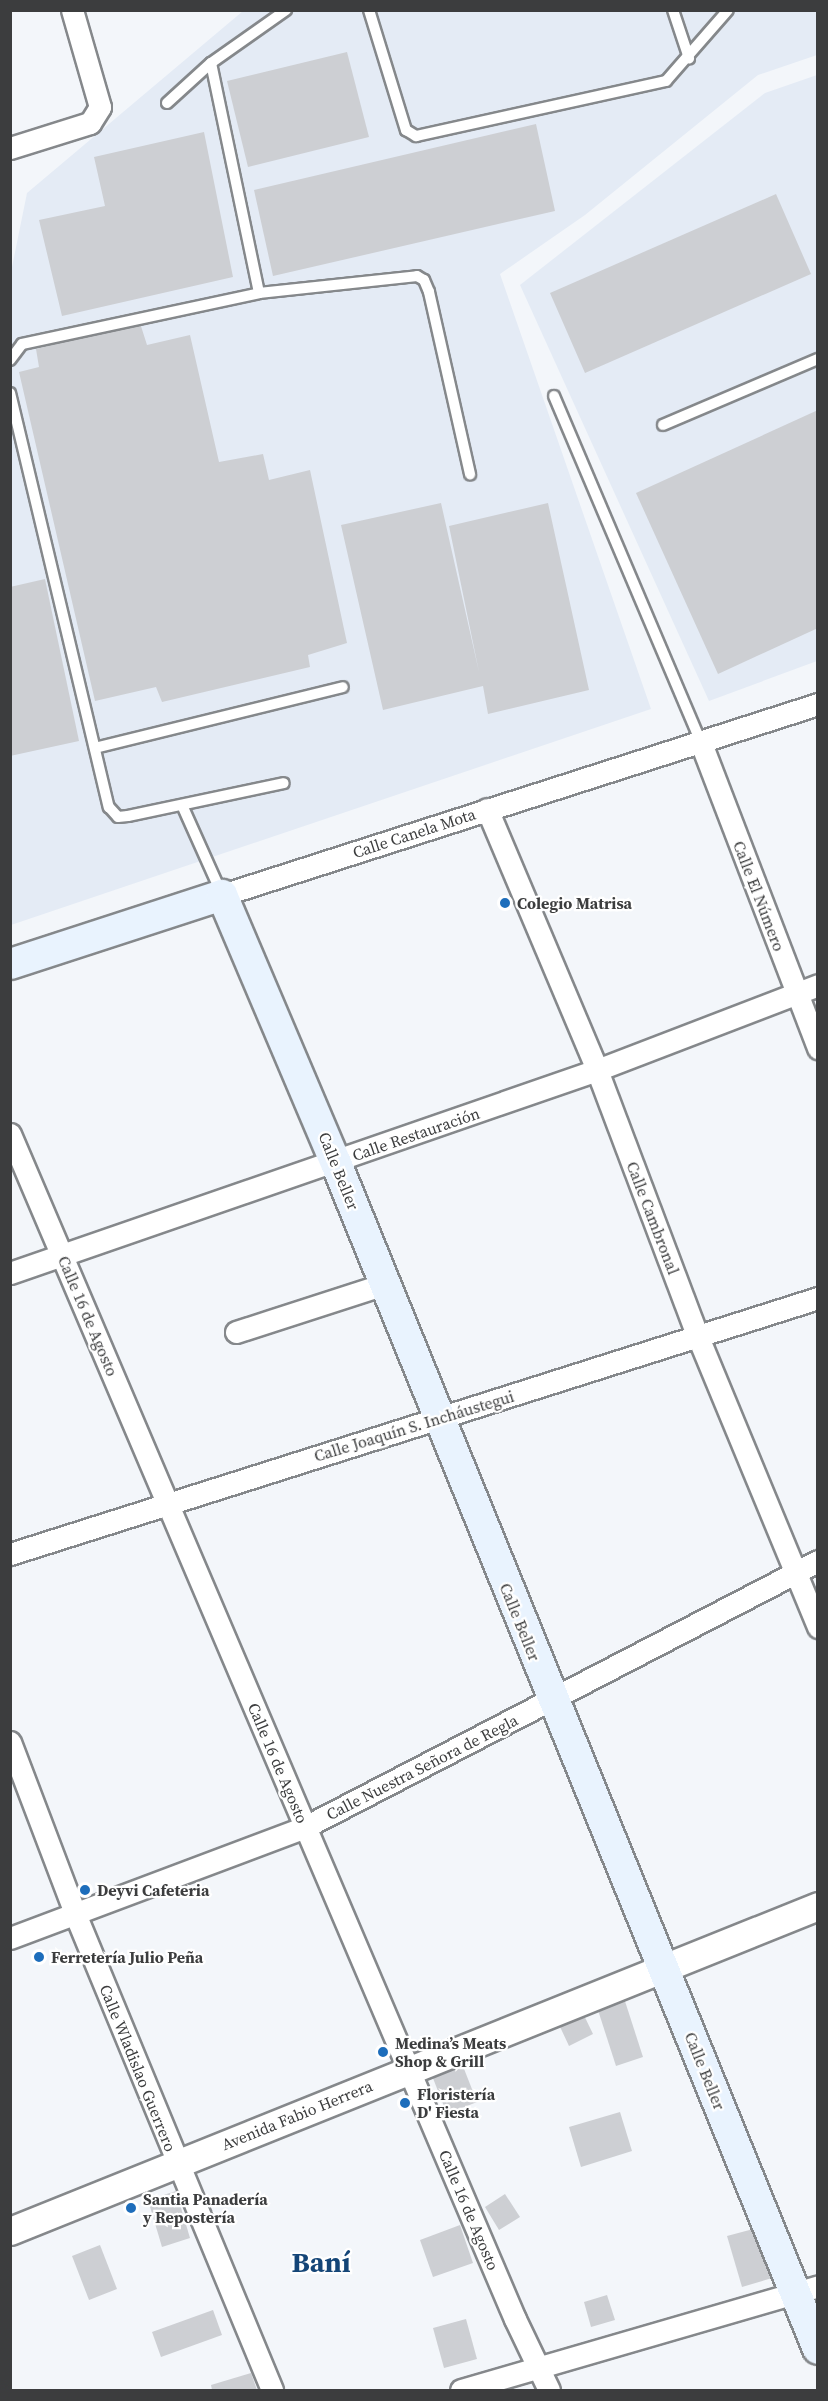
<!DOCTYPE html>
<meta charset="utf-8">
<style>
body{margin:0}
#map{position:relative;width:828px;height:2401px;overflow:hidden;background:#f3f6fa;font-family:"Source Serif 4",serif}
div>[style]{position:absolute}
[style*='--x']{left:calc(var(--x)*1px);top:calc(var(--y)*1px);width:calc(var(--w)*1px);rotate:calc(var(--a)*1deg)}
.built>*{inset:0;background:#e4ebf5}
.building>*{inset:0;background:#cdcfd3}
.roads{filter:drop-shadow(2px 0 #85888b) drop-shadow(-2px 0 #85888b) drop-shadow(0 2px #85888b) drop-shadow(0 -2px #85888b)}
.service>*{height:10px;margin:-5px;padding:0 5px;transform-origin:5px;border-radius:5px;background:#fff}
.minor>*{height:21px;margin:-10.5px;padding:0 10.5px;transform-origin:10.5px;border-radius:10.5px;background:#fff}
.tertiary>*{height:27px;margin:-13.5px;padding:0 13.5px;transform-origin:13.5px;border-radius:13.5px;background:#fff}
.secondary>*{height:30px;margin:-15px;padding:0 15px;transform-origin:15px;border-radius:15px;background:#e9f3fe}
.dots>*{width:16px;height:16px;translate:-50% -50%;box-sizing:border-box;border:3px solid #fff;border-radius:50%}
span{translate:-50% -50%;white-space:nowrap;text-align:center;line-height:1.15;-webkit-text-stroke:4.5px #fff;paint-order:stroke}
.street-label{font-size:16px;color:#3c3d3e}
.poi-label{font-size:16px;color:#3c3d3e;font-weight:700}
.left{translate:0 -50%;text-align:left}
.town-label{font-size:28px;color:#144577;font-weight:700}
.frame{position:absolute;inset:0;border:12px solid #3c3d3e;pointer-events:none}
</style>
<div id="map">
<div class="built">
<div style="clip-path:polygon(243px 11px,817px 11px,817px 55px,758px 75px,585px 215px,500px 274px,651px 709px,11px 925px,10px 277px,27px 193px)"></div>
<div style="clip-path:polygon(817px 75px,817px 661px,709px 701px,520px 285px,765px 93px)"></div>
</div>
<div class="building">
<div style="clip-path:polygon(347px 52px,369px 137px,248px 167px,227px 81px)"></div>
<div style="clip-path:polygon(536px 124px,555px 211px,273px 276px,254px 190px)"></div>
<div style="clip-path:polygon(204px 132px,233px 277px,62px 316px,39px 220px,105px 206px,94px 157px)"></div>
<div style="clip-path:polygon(776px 194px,811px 274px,585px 373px,550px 293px)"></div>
<div style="clip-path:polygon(140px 323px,147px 345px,190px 335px,219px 462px,263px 454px,269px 480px,310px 470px,347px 643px,308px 655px,310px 667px,162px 702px,156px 687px,95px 701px,19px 372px,39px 367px,36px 349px)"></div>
<div style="clip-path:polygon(818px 410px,818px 628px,718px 674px,636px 493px)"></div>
<div style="clip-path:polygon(441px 503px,479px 672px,449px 526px,548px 503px,589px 690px,488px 714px,483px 686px,383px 710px,341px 525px)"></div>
<div style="clip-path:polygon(45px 579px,79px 741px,10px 756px,10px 587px)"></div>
<div style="clip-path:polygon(623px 1995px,643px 2057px,616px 2066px,596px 2004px)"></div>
<div style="clip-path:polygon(579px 2005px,593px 2034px,569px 2046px,555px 2016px)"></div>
<div style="clip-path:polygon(459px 2056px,477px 2102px,447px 2114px,429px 2068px)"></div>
<div style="clip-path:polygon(620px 2112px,632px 2151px,581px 2167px,569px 2127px)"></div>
<div style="clip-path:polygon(176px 2191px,190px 2238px,162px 2247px,148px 2200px)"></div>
<div style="clip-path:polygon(505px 2194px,520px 2217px,499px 2230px,485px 2207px)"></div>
<div style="clip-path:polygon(460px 2225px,473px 2263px,433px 2277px,420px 2240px)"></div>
<div style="clip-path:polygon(757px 2228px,772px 2278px,742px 2287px,727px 2236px)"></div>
<div style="clip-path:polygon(100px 2245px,117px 2289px,89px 2300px,72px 2256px)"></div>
<div style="clip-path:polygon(607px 2295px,615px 2320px,591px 2327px,584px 2302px)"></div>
<div style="clip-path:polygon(213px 2310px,222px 2335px,161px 2357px,152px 2332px)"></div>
<div style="clip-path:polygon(466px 2319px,477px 2359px,444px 2368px,433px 2328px)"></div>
<div style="clip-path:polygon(251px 2373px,257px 2390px,212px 2390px,211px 2385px)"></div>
</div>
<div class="roads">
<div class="service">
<div style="--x:369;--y:10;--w:126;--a:72.9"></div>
<div style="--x:406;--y:130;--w:12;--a:31"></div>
<div style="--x:416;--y:136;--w:256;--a:-12.4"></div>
<div style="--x:666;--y:81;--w:94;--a:-48.9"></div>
<div style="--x:673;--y:10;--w:51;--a:71.6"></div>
<div style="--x:211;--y:63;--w:235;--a:78.2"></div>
<div style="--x:167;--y:103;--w:59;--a:-42.3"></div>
<div style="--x:211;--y:63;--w:92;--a:-35.2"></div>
<div style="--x:10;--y:360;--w:20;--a:-53"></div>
<div style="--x:22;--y:344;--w:242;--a:-12.1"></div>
<div style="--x:259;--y:293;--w:159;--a:-6.1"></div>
<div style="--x:417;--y:276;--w:8;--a:30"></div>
<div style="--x:424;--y:280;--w:13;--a:67"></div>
<div style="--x:429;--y:292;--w:187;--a:77.3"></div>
<div style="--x:10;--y:393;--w:426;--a:76.6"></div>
<div style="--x:109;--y:807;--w:13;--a:48"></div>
<div style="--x:118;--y:817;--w:10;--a:-6"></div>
<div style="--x:128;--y:816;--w:159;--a:-11.9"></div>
<div style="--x:554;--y:396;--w:377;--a:67"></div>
<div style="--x:663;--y:425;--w:168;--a:-23.1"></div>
<div style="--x:95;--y:748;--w:255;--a:-13.8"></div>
<div style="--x:182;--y:805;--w:95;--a:65.9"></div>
</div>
<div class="minor">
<div style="--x:10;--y:148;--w:84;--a:-17.4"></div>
<div style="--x:90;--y:123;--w:19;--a:-58"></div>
<div style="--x:100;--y:107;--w:101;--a:-106.1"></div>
<div style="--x:701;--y:743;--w:327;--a:69"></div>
<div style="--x:487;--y:809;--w:283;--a:67.1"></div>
<div style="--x:597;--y:1070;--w:285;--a:69.3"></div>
<div style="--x:698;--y:1337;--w:314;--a:67.5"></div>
<div style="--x:222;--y:895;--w:626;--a:-17.77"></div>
<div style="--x:10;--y:1134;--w:1288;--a:66.92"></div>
<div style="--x:515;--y:2319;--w:79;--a:64.4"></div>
<div style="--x:10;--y:1273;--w:621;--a:-19.08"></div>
<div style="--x:597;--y:1070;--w:237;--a:-21"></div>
<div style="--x:236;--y:1332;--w:157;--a:-17.9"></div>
<div style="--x:10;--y:1554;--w:848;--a:-17.58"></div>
<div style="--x:10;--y:1742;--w:186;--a:69.2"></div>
<div style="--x:76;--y:1916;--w:513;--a:67.53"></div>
<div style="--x:10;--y:1938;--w:315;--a:-20.6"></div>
<div style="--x:305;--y:1827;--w:578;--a:-27.41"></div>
<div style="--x:461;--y:2390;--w:372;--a:-16.2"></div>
</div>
<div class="tertiary">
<div style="--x:10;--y:2231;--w:871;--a:-21.91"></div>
</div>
<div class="secondary">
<div style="--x:10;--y:964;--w:223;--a:-18"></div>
<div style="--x:222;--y:895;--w:291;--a:67"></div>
<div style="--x:336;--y:1163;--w:1280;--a:67.88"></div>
</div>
</div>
<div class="dots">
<div style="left:505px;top:903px;background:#1d6dbb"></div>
<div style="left:85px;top:1890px;background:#1d6dbb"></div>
<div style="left:39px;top:1957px;background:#1d6dbb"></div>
<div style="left:383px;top:2052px;background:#1d6dbb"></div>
<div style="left:405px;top:2103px;background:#1d6dbb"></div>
<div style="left:131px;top:2208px;background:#1d6dbb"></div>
</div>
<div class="street-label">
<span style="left:414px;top:833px;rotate:-18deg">Calle Canela Mota</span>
<span style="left:759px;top:896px;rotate:69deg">Calle El Número</span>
<span style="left:416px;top:1134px;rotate:-19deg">Calle Restauración</span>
<span style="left:339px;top:1171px;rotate:68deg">Calle Beller</span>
<span style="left:653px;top:1218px;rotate:69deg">Calle Cambronal</span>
<span style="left:88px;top:1316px;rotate:67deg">Calle 16 de Agosto</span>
<span style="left:414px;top:1426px;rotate:-17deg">Calle Joaquín S. Incháustegui</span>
<span style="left:520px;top:1622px;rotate:68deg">Calle Beller</span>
<span style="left:278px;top:1763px;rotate:67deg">Calle 16 de Agosto</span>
<span style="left:422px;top:1767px;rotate:-27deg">Calle Nuestra Señora de Regla</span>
<span style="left:138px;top:2068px;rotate:68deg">Calle Wladislao Guerrero</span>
<span style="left:705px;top:2071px;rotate:68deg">Calle Beller</span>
<span style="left:297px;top:2115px;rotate:-22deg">Avenida Fabio Herrera</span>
<span style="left:469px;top:2210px;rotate:67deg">Calle 16 de Agosto</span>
</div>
<div class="poi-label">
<span class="left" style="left:517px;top:903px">Colegio Matrisa</span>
<span class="left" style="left:97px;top:1890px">Deyvi Cafeteria</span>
<span class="left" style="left:51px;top:1957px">Ferretería Julio Peña</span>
<span class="left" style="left:395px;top:2052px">Medina’s Meats<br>Shop &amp; Grill</span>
<span class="left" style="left:417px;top:2103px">Floristería<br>D' Fiesta</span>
<span class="left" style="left:143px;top:2208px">Santia Panadería<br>y Repostería</span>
</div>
<div class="town-label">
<span style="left:321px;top:2262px">Baní</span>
</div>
<div class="frame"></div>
</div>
